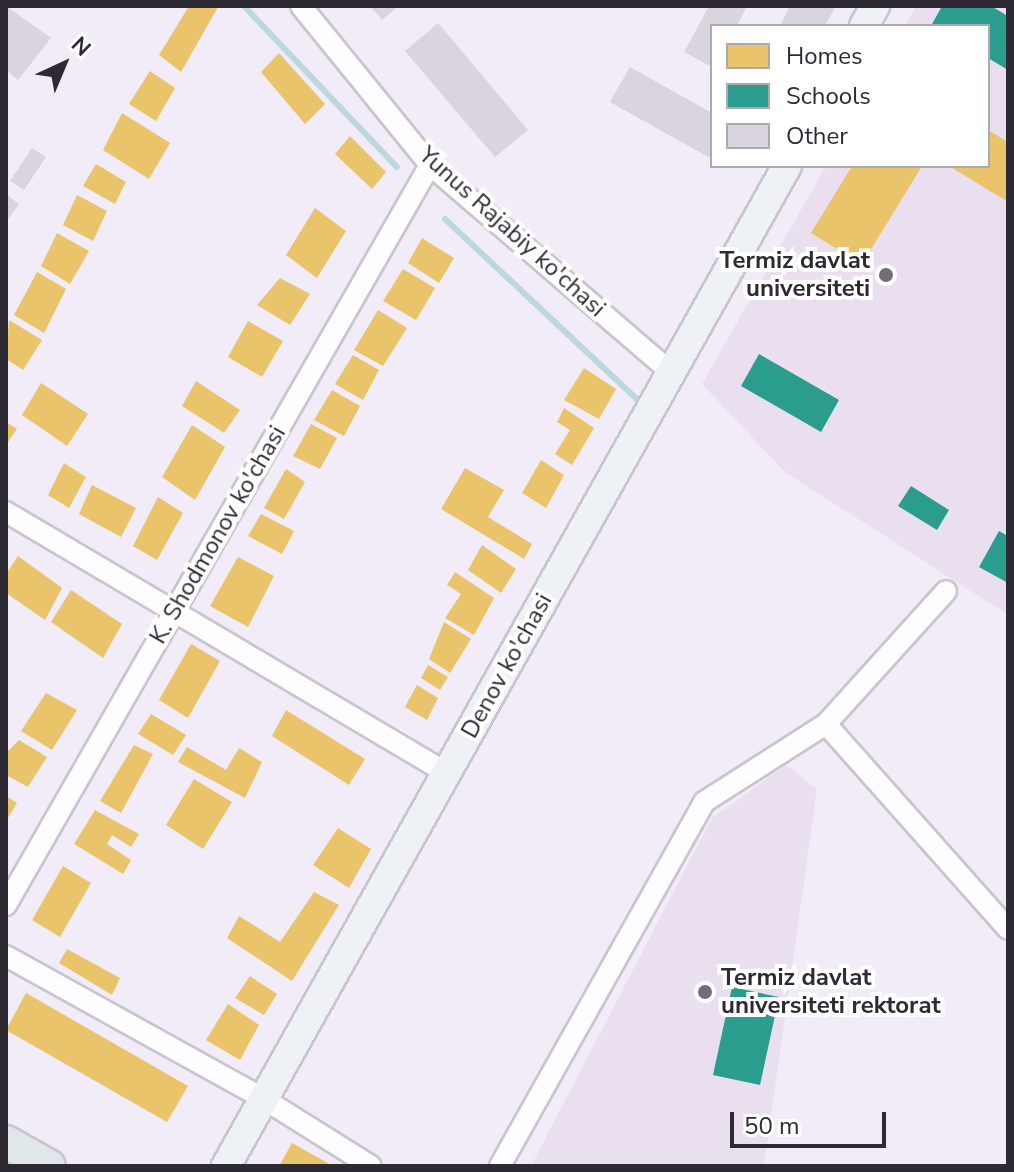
<!DOCTYPE html>
<style>
body{margin:0}
#map{position:relative;width:1014px;height:1172px;overflow:hidden;background:#f1ecf7;font-family:"Nunito Sans",sans-serif}
div>[style]{position:absolute}
[style*='--x']{left:calc(var(--x)*1px);top:calc(var(--y)*1px);width:calc(var(--w)*1px);rotate:calc(var(--a)*1deg)}
.education>*{inset:0;background:#eadfef}
.homes>*{inset:0;background:#e9c46a}
.schools>*{inset:0;background:#2a9d8f}
.stream>*{height:6px;margin:-3px;padding:0 3px;transform-origin:3px;border-radius:3px;background:#bad8de}
.building>*{inset:0;background:#d9d4dd}
.roads{filter:drop-shadow(2px 0 #c9c4ce) drop-shadow(-2px 0 #c9c4ce) drop-shadow(0 2px #c9c4ce) drop-shadow(0 -2px #c9c4ce)}
.street>*{height:20px;margin:-10px;padding:0 10px;transform-origin:10px;border-radius:10px;background:#fdfcfe}
.secondary>*{height:28px;margin:-14px;padding:0 14px;transform-origin:14px;border-radius:14px;background:#eef2f4}
.primary>*{height:32px;margin:-16px;padding:0 16px;transform-origin:16px;border-radius:16px;background:#dfe7e9}
.dots>*{width:22px;height:22px;translate:-50% -50%;box-sizing:border-box;border:4px solid #fff;border-radius:50%}
span{translate:-50% -50%;white-space:nowrap;text-align:center;line-height:1.15;-webkit-text-stroke:8px #fff;paint-order:stroke}
.street-label{font-size:24px;color:#2e2a33}
.poi-label{font-size:24px;color:#2e2a33;font-weight:700}
.right{translate:-100% -50%;text-align:right}
.left{translate:0 -50%;text-align:left}
.frame{position:absolute;inset:0;border:8px solid #2e2a33;pointer-events:none}
.legend{position:absolute;left:710px;top:24px;width:280px;height:144px;box-sizing:border-box;background:#fff;border:2px solid #abaaad;margin:0;padding:10px 14px;list-style:none;font-size:24px;color:#2e2a33}
.legend li{display:flex;align-items:center;gap:16px;height:40px}
.legend b{width:40px;border:2px solid #abaaad}
.north{position:absolute;left:24px;top:24px;width:80px;height:80px;-webkit-text-stroke:6px #fff;paint-order:stroke;rotate:44deg;font-size:22px;font-weight:700;line-height:32px;text-align:center;color:#2e2a33}
.north::after{content:'';display:block;margin:auto;width:28px;height:36px;background:#2e2a33;clip-path:polygon(50% 0,100% 100%,50% 72%,0 100%)}
.scale{position:absolute;left:730px;top:1112px;width:156px;height:36px;box-sizing:border-box;border:4px solid #2e2a33;border-top:0;padding-left:10px;font-size:24px;line-height:28px;white-space:nowrap;color:#2e2a33;-webkit-text-stroke:6px #fff;paint-order:stroke}
</style>
<div id="map">
<div class="education">
<div style="clip-path:polygon(916px 6px,1008px 6px,1008px 615px,785px 472px,702px 384px,826px 166px,988px 166px,988px 26px,905px 26px)"></div>
<div style="clip-path:polygon(786px 765px,817px 789px,764px 1166px,531px 1166px,712px 818px)"></div>
</div>
<div class="homes">
<div style="clip-path:polygon(189px 6px,218px 7px,181px 72px,159px 55px)"></div>
<div style="clip-path:polygon(279px 53px,325px 104px,305px 124px,261px 72px)"></div>
<div style="clip-path:polygon(150px 71px,175px 88px,156px 121px,129px 104px)"></div>
<div style="clip-path:polygon(122px 113px,170px 143px,149px 179px,103px 150px)"></div>
<div style="clip-path:polygon(988px 130px,1008px 142px,1008px 202px,949px 166px,988px 166px)"></div>
<div style="clip-path:polygon(350px 136px,386px 172px,372px 189px,335px 154px)"></div>
<div style="clip-path:polygon(96px 164px,126px 182px,115px 204px,83px 186px)"></div>
<div style="clip-path:polygon(852px 166px,922px 166px,862px 264px,811px 233px)"></div>
<div style="clip-path:polygon(77px 195px,107px 211px,93px 241px,63px 225px)"></div>
<div style="clip-path:polygon(315px 208px,346px 231px,317px 278px,286px 255px)"></div>
<div style="clip-path:polygon(57px 233px,89px 251px,70px 284px,41px 266px)"></div>
<div style="clip-path:polygon(422px 238px,454px 258px,439px 283px,408px 263px)"></div>
<div style="clip-path:polygon(403px 269px,435px 288px,416px 320px,383px 301px)"></div>
<div style="clip-path:polygon(37px 272px,66px 289px,44px 333px,14px 315px)"></div>
<div style="clip-path:polygon(280px 278px,310px 294px,290px 325px,257px 305px)"></div>
<div style="clip-path:polygon(378px 310px,407px 328px,383px 366px,354px 350px)"></div>
<div style="clip-path:polygon(9px 320px,42px 340px,23px 370px,6px 359px)"></div>
<div style="clip-path:polygon(248px 321px,283px 341px,262px 377px,228px 357px)"></div>
<div style="clip-path:polygon(353px 355px,379px 370px,363px 400px,335px 384px)"></div>
<div style="clip-path:polygon(584px 368px,616px 389px,599px 419px,564px 400px)"></div>
<div style="clip-path:polygon(196px 381px,240px 410px,224px 433px,182px 406px)"></div>
<div style="clip-path:polygon(41px 383px,88px 414px,67px 446px,22px 415px)"></div>
<div style="clip-path:polygon(332px 390px,360px 406px,344px 436px,314px 420px)"></div>
<div style="clip-path:polygon(564px 408px,594px 428px,572px 465px,555px 454px,570px 430px,557px 422px)"></div>
<div style="clip-path:polygon(6px 422px,17px 429px,6px 445px)"></div>
<div style="clip-path:polygon(311px 424px,337px 438px,320px 469px,293px 456px)"></div>
<div style="clip-path:polygon(192px 425px,225px 447px,195px 500px,162px 477px)"></div>
<div style="clip-path:polygon(541px 460px,564px 475px,546px 508px,522px 493px)"></div>
<div style="clip-path:polygon(64px 463px,86px 477px,69px 508px,48px 495px)"></div>
<div style="clip-path:polygon(465px 468px,504px 490px,488px 517px,532px 544px,524px 559px,441px 509px)"></div>
<div style="clip-path:polygon(286px 469px,305px 482px,284px 519px,264px 508px)"></div>
<div style="clip-path:polygon(92px 485px,136px 508px,121px 537px,79px 514px)"></div>
<div style="clip-path:polygon(158px 497px,183px 513px,157px 560px,133px 546px)"></div>
<div style="clip-path:polygon(261px 514px,294px 531px,282px 554px,248px 536px)"></div>
<div style="clip-path:polygon(482px 545px,516px 569px,501px 593px,468px 570px)"></div>
<div style="clip-path:polygon(18px 556px,62px 588px,45px 620px,6px 593px,6px 574px)"></div>
<div style="clip-path:polygon(238px 557px,274px 576px,248px 627px,210px 606px)"></div>
<div style="clip-path:polygon(455px 572px,494px 598px,474px 635px,445px 618px,461px 594px,447px 585px)"></div>
<div style="clip-path:polygon(71px 590px,122px 624px,103px 658px,51px 622px)"></div>
<div style="clip-path:polygon(444px 622px,471px 639px,450px 673px,429px 659px)"></div>
<div style="clip-path:polygon(191px 644px,220px 661px,188px 718px,159px 700px)"></div>
<div style="clip-path:polygon(428px 665px,448px 677px,440px 690px,421px 678px)"></div>
<div style="clip-path:polygon(417px 685px,438px 698px,427px 720px,405px 707px)"></div>
<div style="clip-path:polygon(46px 693px,77px 710px,52px 750px,21px 731px)"></div>
<div style="clip-path:polygon(286px 710px,365px 759px,349px 785px,272px 736px)"></div>
<div style="clip-path:polygon(151px 714px,186px 735px,173px 755px,138px 734px)"></div>
<div style="clip-path:polygon(19px 740px,47px 757px,28px 787px,6px 775px,6px 753px)"></div>
<div style="clip-path:polygon(134px 745px,153px 754px,121px 813px,100px 801px)"></div>
<div style="clip-path:polygon(187px 747px,226px 770px,239px 748px,262px 762px,245px 798px,178px 762px)"></div>
<div style="clip-path:polygon(194px 779px,232px 802px,203px 849px,166px 825px)"></div>
<div style="clip-path:polygon(6px 796px,17px 803px,6px 821px)"></div>
<div style="clip-path:polygon(95px 810px,139px 834px,131px 847px,112px 835px,107px 844px,131px 860px,123px 874px,74px 844px)"></div>
<div style="clip-path:polygon(338px 828px,371px 849px,349px 888px,313px 865px)"></div>
<div style="clip-path:polygon(63px 866px,91px 883px,60px 937px,32px 920px)"></div>
<div style="clip-path:polygon(314px 892px,339px 905px,292px 981px,227px 938px,239px 916px,280px 942px)"></div>
<div style="clip-path:polygon(67px 949px,120px 978px,112px 995px,59px 963px)"></div>
<div style="clip-path:polygon(250px 976px,277px 994px,264px 1015px,235px 998px)"></div>
<div style="clip-path:polygon(26px 993px,188px 1086px,167px 1122px,6px 1030px)"></div>
<div style="clip-path:polygon(228px 1004px,259px 1025px,240px 1060px,206px 1040px)"></div>
<div style="clip-path:polygon(292px 1143px,333px 1166px,279px 1166px)"></div>
</div>
<div class="schools">
<div style="clip-path:polygon(942px 6px,991px 6px,1008px 16px,1008px 70px,988px 58px,988px 26px,931px 26px)"></div>
<div style="clip-path:polygon(759px 354px,839px 400px,821px 432px,741px 386px)"></div>
<div style="clip-path:polygon(911px 486px,949px 510px,937px 530px,898px 506px)"></div>
<div style="clip-path:polygon(999px 531px,1008px 536px,1008px 583px,979px 567px)"></div>
<div style="clip-path:polygon(732px 987px,779px 997px,760px 1085px,713px 1075px)"></div>
</div>
<div class="stream">
<div style="--x:244;--y:6;--w:222;--a:46.5"></div>
<div style="--x:445;--y:219;--w:267;--a:43.2"></div>
</div>
<div class="building">
<div style="clip-path:polygon(6px 6px,51px 38px,18px 80px,6px 70px)"></div>
<div style="clip-path:polygon(370px 6px,399px 6px,382px 20px)"></div>
<div style="clip-path:polygon(709px 6px,747px 6px,737px 26px,712px 26px,712px 67px,684px 52px)"></div>
<div style="clip-path:polygon(790px 6px,836px 6px,825px 26px,780px 26px)"></div>
<div style="clip-path:polygon(438px 23px,528px 130px,495px 157px,405px 51px)"></div>
<div style="clip-path:polygon(630px 67px,712px 113px,712px 159px,610px 102px)"></div>
<div style="clip-path:polygon(32px 148px,46px 157px,24px 190px,10px 181px)"></div>
<div style="clip-path:polygon(6px 194px,19px 204px,6px 222px)"></div>
</div>
<div class="roads">
<div class="street">
<div style="--x:301;--y:6;--w:205;--a:50.9"></div>
<div style="--x:430;--y:165;--w:319;--a:40.7"></div>
<div style="--x:6;--y:512;--w:512;--a:30.62"></div>
<div style="--x:826;--y:724;--w:274;--a:48.4"></div>
<div style="--x:6;--y:905;--w:853;--a:-60.19"></div>
<div style="--x:6;--y:956;--w:295;--a:29"></div>
<div style="--x:264;--y:1099;--w:126;--a:32.1"></div>
<div style="--x:500;--y:1166;--w:417;--a:-60.7"></div>
<div style="--x:704;--y:802;--w:145;--a:-32.6"></div>
<div style="--x:826;--y:724;--w:179;--a:-47.9"></div>
</div>
<div class="secondary">
<div style="--x:864;--y:26;--w:23;--a:-61"></div>
<div style="--x:226;--y:1166;--w:1147;--a:-60.71"></div>
</div>
<div class="primary">
<div style="--x:6;--y:1142;--w:49;--a:29.2"></div>
</div>
</div>
<div class="dots">
<div style="left:886px;top:275px;background:#726e78"></div>
<div style="left:705px;top:992px;background:#726e78"></div>
</div>
<div class="street-label">
<span style="left:512px;top:232px;rotate:42deg">Yunus Rajabiy ko'chasi</span>
<span style="left:218px;top:535px;rotate:-60deg">K. Shodmonov ko'chasi</span>
<span style="left:507px;top:666px;rotate:-61deg">Denov ko'chasi</span>
</div>
<div class="poi-label">
<span class="right" style="left:870px;top:275px">Termiz davlat<br>universiteti</span>
<span class="left" style="left:721px;top:992px">Termiz davlat<br>universiteti rektorat</span>
</div>
<div class="frame"></div>
<ul class="legend">
<li><b style="height:22px;background:#e9c46a"></b>Homes</li>
<li><b style="height:22px;background:#2a9d8f"></b>Schools</li>
<li><b style="height:22px;background:#d9d4dd"></b>Other</li>
</ul>
<div class="north">N</div>
<div class="scale">50 m</div>
</div>
